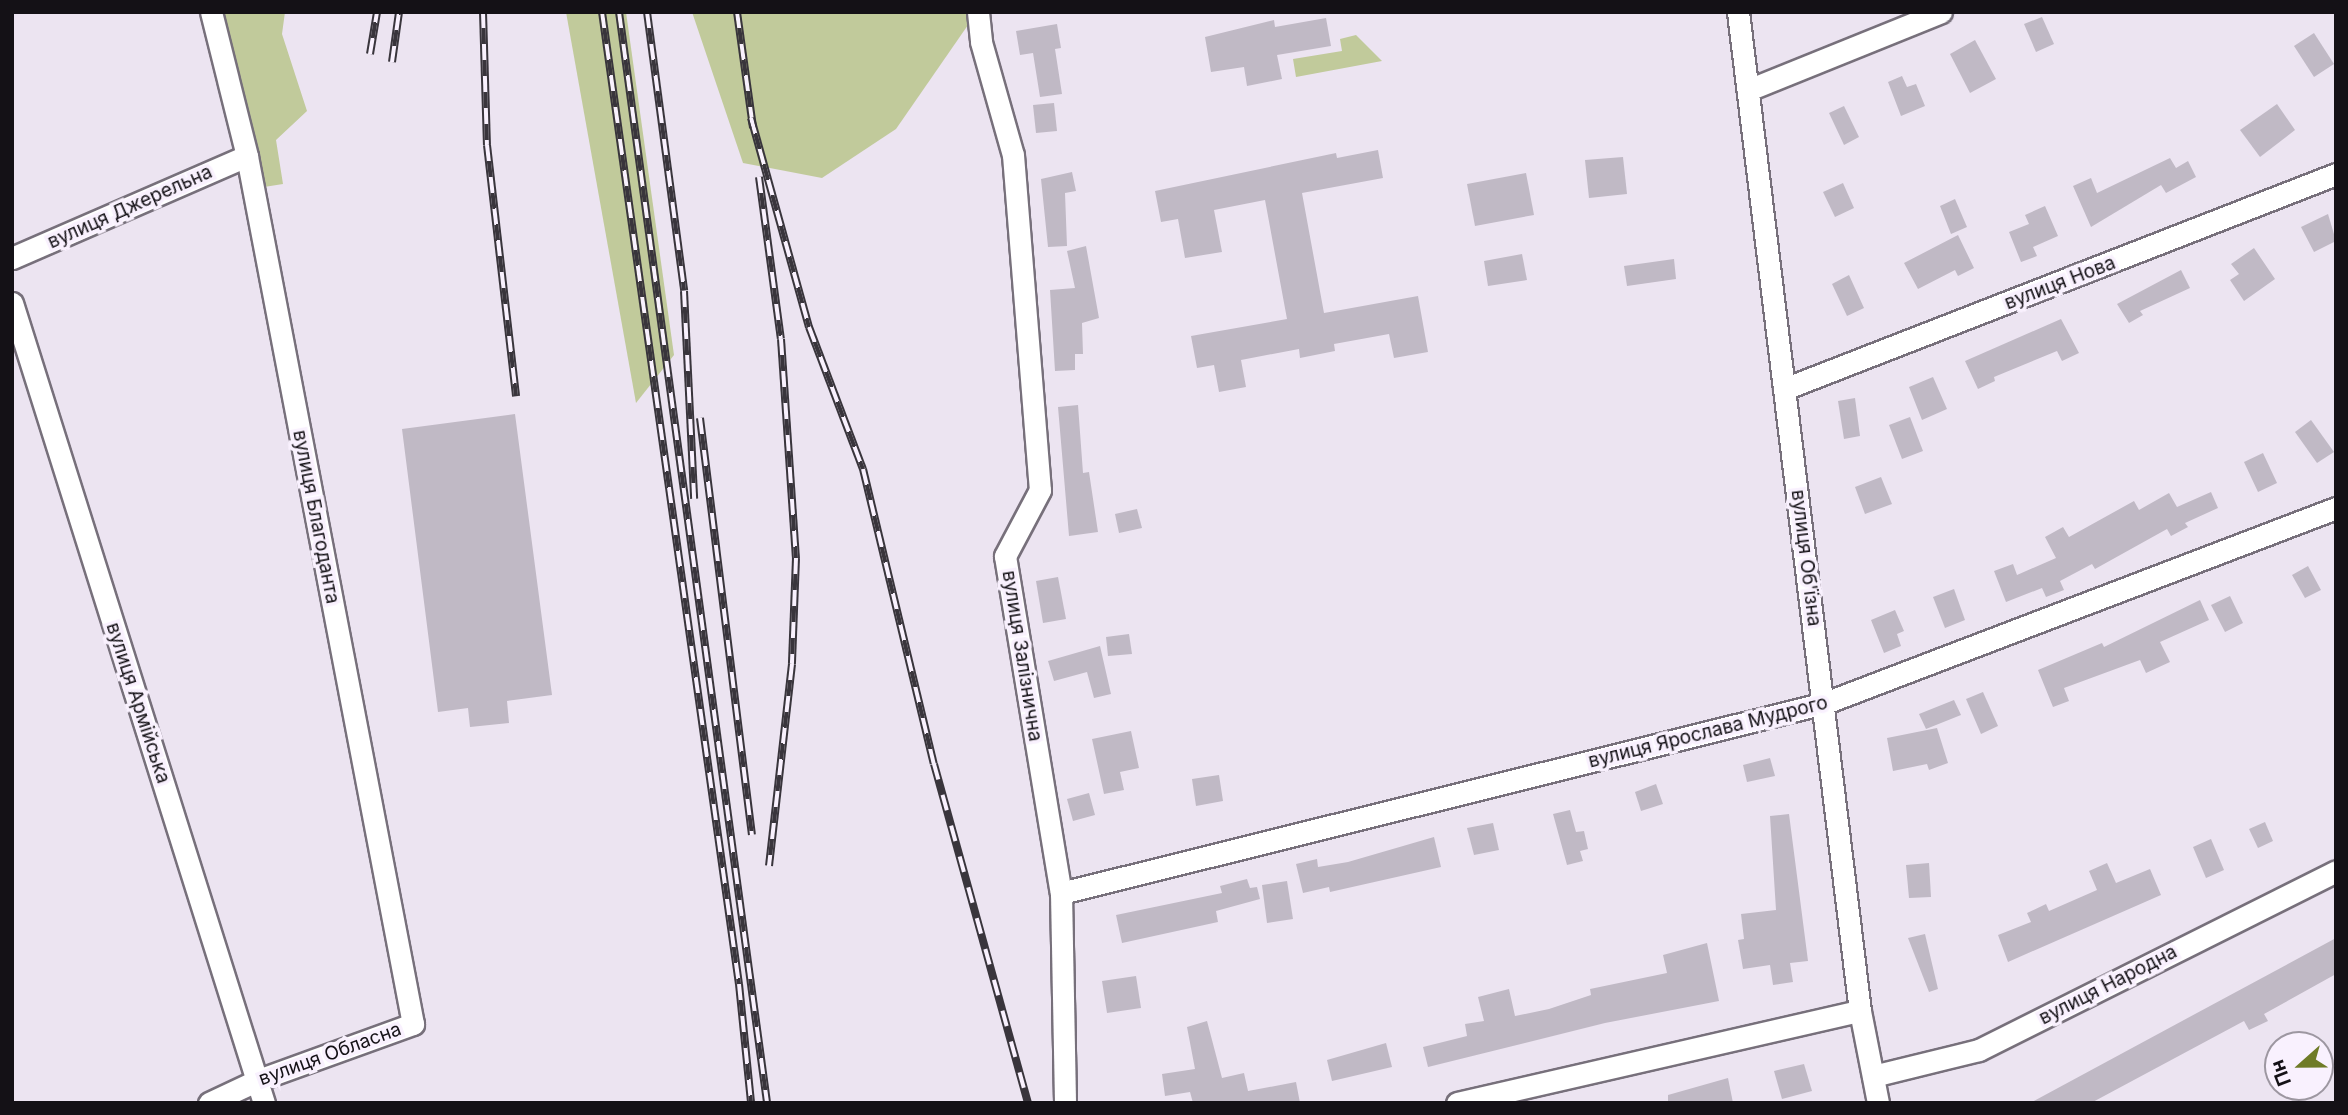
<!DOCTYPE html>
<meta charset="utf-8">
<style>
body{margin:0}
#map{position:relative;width:2348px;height:1115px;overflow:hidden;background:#ece4f1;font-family:Inter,sans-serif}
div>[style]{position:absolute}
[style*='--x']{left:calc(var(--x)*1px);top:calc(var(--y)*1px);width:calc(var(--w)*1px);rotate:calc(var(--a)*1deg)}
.green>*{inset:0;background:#c1ca9b}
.building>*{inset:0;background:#c0b9c5}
.roads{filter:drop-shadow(2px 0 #77707b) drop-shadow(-2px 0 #77707b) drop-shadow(0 2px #77707b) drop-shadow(0 -2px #77707b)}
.minor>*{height:21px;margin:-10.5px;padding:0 10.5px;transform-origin:10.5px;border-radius:10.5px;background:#fff}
.rail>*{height:8px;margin-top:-4px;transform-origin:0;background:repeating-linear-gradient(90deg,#f9f1fe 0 16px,#39353c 0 32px);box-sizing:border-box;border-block:2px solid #39353c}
span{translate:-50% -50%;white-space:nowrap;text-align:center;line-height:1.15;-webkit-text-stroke:7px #f9f1fe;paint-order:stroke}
.street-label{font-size:19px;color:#141116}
.frame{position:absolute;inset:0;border:14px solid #141116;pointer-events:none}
.north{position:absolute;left:2264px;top:1031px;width:70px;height:70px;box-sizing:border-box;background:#f9f1fe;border:2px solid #9d97a1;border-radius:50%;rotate:249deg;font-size:19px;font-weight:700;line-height:28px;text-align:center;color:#141116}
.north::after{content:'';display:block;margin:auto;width:24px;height:32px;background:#6f7b27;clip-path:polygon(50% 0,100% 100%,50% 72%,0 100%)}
</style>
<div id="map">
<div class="green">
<div style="clip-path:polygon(222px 12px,285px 12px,282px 34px,307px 111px,276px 140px,283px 184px,264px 187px)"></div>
<div style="clip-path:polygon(566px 12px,626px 12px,674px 355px,636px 403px)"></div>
<div style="clip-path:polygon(692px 12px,977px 12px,896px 129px,822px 178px,743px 163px)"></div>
<div style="clip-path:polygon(1356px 35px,1382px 61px,1296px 77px,1293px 59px,1342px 51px,1340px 39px)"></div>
</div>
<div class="building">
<div style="clip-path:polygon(2042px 17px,2054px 44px,2036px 52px,2024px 24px)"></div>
<div style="clip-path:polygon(1326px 18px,1331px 46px,1277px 55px,1282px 79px,1247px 86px,1244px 67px,1211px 72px,1205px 37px,1274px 20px,1275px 27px)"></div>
<div style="clip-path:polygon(1057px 24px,1061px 48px,1055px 49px,1062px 94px,1040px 97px,1033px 53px,1020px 55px,1016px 31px)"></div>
<div style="clip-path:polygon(2314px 33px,2334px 64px,2314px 77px,2294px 46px)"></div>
<div style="clip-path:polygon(1975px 40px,1996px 79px,1970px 93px,1950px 54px)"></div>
<div style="clip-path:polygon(1902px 76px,1907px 87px,1916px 84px,1925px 106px,1901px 116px,1888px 82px)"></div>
<div style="clip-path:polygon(1054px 103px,1057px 131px,1036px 133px,1033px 105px)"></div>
<div style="clip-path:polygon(2277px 104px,2295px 130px,2260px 157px,2240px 130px)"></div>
<div style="clip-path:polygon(1844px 106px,1859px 137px,1844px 145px,1829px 113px)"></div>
<div style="clip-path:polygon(1378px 150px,1383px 178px,1302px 193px,1324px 313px,1418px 296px,1428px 352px,1394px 358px,1389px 334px,1334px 344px,1335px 351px,1300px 358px,1299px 349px,1241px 360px,1246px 387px,1219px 392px,1214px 365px,1197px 368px,1191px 336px,1287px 319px,1265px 200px,1214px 210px,1222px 252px,1185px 258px,1178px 219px,1161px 222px,1155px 191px,1336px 153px,1337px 158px)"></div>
<div style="clip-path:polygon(1623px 157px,1627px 194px,1589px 198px,1585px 160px)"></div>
<div style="clip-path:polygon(2170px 158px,2176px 168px,2188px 161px,2196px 177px,2166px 193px,2161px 185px,2091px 227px,2073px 186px,2091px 178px,2097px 193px)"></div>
<div style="clip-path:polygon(1072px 172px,1076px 191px,1065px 193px,1067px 246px,1048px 247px,1041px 179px)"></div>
<div style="clip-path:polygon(1526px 173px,1534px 215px,1475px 226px,1467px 184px)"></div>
<div style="clip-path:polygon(1843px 183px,1854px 208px,1835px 217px,1823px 192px)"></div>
<div style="clip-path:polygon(1955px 199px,1967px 227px,1951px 234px,1940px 206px)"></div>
<div style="clip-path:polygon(2045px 206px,2058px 236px,2033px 247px,2037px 256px,2021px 262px,2009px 232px,2029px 224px,2025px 215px)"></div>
<div style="clip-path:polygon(2328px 214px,2336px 241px,2314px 252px,2301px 227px)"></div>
<div style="clip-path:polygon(1958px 235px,1974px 268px,1958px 276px,1955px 270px,1918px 289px,1904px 263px)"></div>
<div style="clip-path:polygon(1086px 246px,1099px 318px,1082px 323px,1083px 354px,1075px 354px,1075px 370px,1055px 371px,1050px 290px,1075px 288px,1067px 251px)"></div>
<div style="clip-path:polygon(2254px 248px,2275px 279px,2244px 301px,2230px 280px,2239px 274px,2231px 264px)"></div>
<div style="clip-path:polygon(1522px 254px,1527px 280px,1488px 286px,1484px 261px)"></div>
<div style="clip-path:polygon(1674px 259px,1676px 279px,1627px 286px,1624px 266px)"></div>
<div style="clip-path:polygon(2181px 270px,2190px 288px,2140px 311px,2143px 315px,2129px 323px,2117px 304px)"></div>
<div style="clip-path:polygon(1849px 275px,1864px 308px,1847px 316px,1832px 284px)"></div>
<div style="clip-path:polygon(2061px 319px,2079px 353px,2062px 361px,2057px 351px,1994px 377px,1995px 381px,1978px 389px,1965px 361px)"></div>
<div style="clip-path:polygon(1933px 377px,1947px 409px,1922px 420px,1909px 387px)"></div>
<div style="clip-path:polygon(1855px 398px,1860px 436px,1844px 439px,1838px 401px)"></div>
<div style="clip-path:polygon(1078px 405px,1083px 473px,1089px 472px,1098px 532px,1069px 536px,1058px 407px)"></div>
<div style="clip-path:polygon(515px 414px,552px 695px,507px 701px,509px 723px,470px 727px,468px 708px,438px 712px,402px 429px)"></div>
<div style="clip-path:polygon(1910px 417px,1923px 451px,1902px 459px,1889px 425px)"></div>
<div style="clip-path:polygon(2311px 420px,2334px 452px,2317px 463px,2295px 432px)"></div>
<div style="clip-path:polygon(2263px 453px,2277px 483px,2258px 492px,2244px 462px)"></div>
<div style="clip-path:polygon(1881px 477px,1892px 504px,1865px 514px,1855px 487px)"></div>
<div style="clip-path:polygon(2211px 492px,2218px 508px,2185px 523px,2188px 527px,2171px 536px,2167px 529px,2095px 569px,2092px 564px,2060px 581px,2064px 590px,2046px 597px,2042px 588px,2006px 602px,1994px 571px,2013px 564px,2017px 575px,2056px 558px,2045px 537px,2063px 527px,2069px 537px,2134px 501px,2139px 510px,2169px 493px,2177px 507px)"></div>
<div style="clip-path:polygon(1137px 509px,1142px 528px,1119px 533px,1115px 514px)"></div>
<div style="clip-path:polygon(2308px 566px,2321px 590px,2305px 598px,2292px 575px)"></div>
<div style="clip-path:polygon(1058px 577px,1066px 619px,1043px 623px,1036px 581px)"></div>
<div style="clip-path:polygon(1954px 589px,1965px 620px,1945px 628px,1933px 597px)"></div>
<div style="clip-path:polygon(2230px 596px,2243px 623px,2225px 632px,2211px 605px)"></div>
<div style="clip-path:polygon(2200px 600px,2209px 620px,2160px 642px,2170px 662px,2146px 673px,2140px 660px,2064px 688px,2069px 701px,2053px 707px,2038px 670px,2102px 643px,2104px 647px)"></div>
<div style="clip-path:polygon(1895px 610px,1904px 631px,1897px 634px,1901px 646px,1884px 653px,1871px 620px)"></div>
<div style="clip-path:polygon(1129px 634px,1132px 654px,1108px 656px,1106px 637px)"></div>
<div style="clip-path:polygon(1100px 646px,1111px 694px,1094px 698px,1087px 672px,1054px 681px,1048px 661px)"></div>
<div style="clip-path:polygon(1983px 692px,1998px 726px,1981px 734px,1966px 699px)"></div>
<div style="clip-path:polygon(1954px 700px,1961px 715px,1926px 729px,1919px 714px)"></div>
<div style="clip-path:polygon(1937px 728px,1948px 763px,1929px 770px,1927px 764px,1893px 771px,1887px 738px)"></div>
<div style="clip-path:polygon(1131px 731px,1139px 768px,1120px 772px,1124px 790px,1104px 794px,1092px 739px)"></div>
<div style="clip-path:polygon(1770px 758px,1775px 776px,1747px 782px,1743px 765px)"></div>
<div style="clip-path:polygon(1219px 775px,1223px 801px,1196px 806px,1192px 779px)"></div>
<div style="clip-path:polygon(1656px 784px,1663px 804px,1641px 811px,1635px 792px)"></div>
<div style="clip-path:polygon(1089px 793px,1095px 815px,1073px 821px,1067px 799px)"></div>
<div style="clip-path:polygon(1570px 810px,1576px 832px,1584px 831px,1588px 849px,1580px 851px,1583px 861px,1567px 865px,1553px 814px)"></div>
<div style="clip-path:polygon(1789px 814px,1808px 961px,1790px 963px,1793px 982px,1773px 985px,1770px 965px,1743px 969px,1738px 940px,1744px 939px,1741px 914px,1776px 910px,1770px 816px)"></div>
<div style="clip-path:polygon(2265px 822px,2273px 841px,2258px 848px,2249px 829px)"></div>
<div style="clip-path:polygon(1493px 823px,1499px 850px,1474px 855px,1467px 828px)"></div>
<div style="clip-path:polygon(1434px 837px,1441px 867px,1330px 892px,1329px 887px,1303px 893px,1296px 864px,1317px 859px,1318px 867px,1348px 862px)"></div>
<div style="clip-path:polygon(2211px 839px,2224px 870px,2206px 878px,2193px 847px)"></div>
<div style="clip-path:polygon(1929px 863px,1931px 897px,1909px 898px,1906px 865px)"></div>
<div style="clip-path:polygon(2107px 863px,2116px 883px,2150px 869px,2161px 895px,2008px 962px,1998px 935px,2031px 922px,2027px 913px,2046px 904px,2049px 911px,2097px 890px,2089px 871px)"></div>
<div style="clip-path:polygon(1247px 879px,1250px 888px,1257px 887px,1260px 899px,1216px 911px,1218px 922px,1122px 943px,1116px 915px,1222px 893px,1220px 886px)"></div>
<div style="clip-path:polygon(1287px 881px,1293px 919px,1267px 923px,1262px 885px)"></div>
<div style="clip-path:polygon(1925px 934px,1938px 989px,1929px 992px,1908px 938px)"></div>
<div style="clip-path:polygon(2336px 938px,2336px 974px,2264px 1014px,2268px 1021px,2249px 1030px,2244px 1021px,2091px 1103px,2030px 1103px)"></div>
<div style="clip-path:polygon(1707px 943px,1719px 1001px,1605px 1023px,1428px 1067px,1423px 1047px,1467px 1036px,1465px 1024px,1484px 1021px,1478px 997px,1509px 989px,1515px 1016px,1549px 1009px,1591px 995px,1590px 989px,1667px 973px,1663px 955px)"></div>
<div style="clip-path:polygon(1136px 976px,1141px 1008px,1107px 1013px,1102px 981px)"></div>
<div style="clip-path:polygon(1207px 1021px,1222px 1078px,1244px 1073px,1248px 1091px,1296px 1082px,1300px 1103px,1193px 1103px,1190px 1092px,1165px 1096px,1162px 1074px,1195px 1069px,1187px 1027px)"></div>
<div style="clip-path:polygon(1386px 1043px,1392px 1067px,1332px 1081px,1327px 1060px)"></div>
<div style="clip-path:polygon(1804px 1064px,1812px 1091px,1782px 1099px,1774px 1071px)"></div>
<div style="clip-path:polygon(1728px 1078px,1733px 1103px,1668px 1103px,1668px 1095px)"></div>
</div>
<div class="roads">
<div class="minor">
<div style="--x:978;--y:12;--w:30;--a:84"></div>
<div style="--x:981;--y:42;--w:117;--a:74.2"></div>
<div style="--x:1013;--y:155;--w:336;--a:85.4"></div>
<div style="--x:1040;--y:490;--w:75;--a:117.9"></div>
<div style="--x:1005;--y:556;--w:342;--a:80.6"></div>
<div style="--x:1061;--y:893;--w:210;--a:88.9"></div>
<div style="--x:1738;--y:12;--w:1006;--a:83.04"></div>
<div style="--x:1860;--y:1011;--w:94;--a:78.9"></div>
<div style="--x:1748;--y:90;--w:208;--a:-22"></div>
<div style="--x:12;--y:258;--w:256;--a:-23.5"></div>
<div style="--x:12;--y:303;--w:839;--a:72.52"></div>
<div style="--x:1784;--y:389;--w:592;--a:-21.28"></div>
<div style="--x:1061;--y:893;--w:787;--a:-13.97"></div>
<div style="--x:1825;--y:703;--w:547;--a:-20.89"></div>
<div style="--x:1873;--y:1076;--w:109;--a:-13.8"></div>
<div style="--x:1979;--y:1050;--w:399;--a:-26.6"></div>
<div style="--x:209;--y:1103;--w:54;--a:-25.1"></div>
<div style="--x:258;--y:1080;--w:165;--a:-19.9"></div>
<div style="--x:413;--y:1024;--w:884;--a:-100.83"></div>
<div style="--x:247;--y:156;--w:148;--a:-104"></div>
<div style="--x:1457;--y:1103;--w:413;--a:-12.9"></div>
</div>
</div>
<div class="rail">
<div style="--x:483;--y:12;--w:133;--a:88.3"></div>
<div style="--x:487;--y:145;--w:253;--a:83.4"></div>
<div style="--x:602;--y:12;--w:982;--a:81.98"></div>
<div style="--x:739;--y:984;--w:120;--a:84.2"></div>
<div style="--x:619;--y:12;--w:1101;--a:82.27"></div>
<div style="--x:647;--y:12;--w:281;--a:82.4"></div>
<div style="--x:684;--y:291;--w:208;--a:87.2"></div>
<div style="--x:737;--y:12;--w:117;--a:82.1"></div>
<div style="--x:370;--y:54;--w:43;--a:-80.5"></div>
<div style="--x:392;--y:62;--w:50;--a:-82"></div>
<div style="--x:751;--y:118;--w:217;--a:74.5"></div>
<div style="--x:809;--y:327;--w:152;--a:69.2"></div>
<div style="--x:863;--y:469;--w:303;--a:76.5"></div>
<div style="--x:934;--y:764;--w:352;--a:74.5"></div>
<div style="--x:759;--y:177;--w:163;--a:82.3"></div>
<div style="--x:781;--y:339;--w:220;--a:86.1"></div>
<div style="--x:796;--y:558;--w:106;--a:92.2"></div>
<div style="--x:792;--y:664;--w:203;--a:96.5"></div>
<div style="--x:700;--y:418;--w:420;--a:82.9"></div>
</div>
<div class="street-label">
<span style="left:130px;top:207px;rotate:-24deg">вулиця Джерельна</span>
<span style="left:2060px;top:283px;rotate:-21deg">вулиця Нова</span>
<span style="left:316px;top:517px;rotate:79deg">вулиця Благоданта</span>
<span style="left:1806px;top:558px;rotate:83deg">вулиця Об'їзна</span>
<span style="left:1022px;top:656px;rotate:81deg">вулиця Залізнична</span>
<span style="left:138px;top:703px;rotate:72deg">вулиця Армійська</span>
<span style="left:1708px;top:732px;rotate:-14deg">вулиця Ярослава Мудрого</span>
<span style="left:2108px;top:985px;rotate:-27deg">вулиця Народна</span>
<span style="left:330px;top:1054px;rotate:-20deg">вулиця Обласна</span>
</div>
<div class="frame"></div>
<div class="north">Пн</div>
</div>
